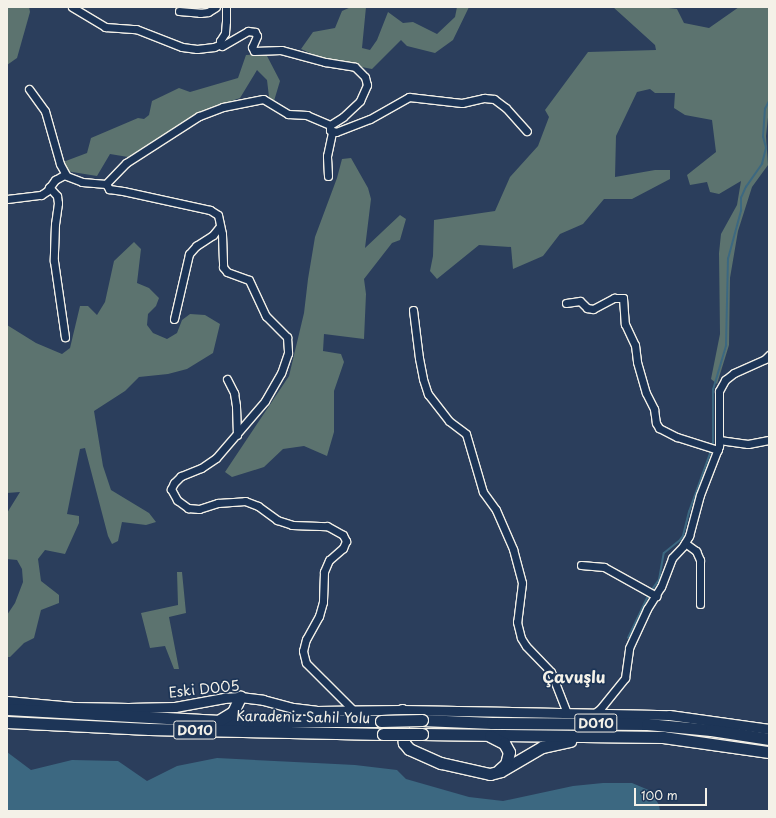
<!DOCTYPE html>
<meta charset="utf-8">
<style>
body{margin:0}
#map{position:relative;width:776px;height:818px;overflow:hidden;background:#2b3e5c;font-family:"Playpen Sans",sans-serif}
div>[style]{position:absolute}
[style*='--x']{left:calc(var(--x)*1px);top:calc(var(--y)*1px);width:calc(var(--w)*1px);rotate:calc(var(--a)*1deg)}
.green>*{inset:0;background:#5c736f}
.water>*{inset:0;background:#3c6881}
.stream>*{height:1.5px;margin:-0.75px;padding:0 0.75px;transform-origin:0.75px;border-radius:0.75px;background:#3c6881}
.roads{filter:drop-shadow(1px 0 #f4f1e8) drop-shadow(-1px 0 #f4f1e8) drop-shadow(0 1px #f4f1e8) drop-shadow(0 -1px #f4f1e8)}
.minor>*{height:7px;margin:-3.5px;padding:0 3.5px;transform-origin:3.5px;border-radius:3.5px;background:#1d3557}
.major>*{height:9px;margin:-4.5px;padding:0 4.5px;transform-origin:4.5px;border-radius:4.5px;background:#1d3557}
.highway>*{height:11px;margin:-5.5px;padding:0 5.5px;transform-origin:5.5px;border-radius:5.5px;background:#1d3557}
.bridges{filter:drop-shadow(1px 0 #f4f1e8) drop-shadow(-1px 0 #f4f1e8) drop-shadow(0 1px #f4f1e8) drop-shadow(0 -1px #f4f1e8)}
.highway-bridge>*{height:11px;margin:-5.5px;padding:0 5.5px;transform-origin:5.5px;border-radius:5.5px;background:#1d3557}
span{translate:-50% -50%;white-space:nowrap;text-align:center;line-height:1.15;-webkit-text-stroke:3.5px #1d3557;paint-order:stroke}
.shield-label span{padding:1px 3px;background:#1d3557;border:1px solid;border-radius:3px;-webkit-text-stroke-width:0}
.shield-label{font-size:13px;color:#f4f1e8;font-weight:700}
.street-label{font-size:14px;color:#f4f1e8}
.quarter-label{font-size:16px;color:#f4f1e8;font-weight:700}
.frame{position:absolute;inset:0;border:8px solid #f4f1e8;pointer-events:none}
.scale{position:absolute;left:634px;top:788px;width:73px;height:18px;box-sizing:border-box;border:2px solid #f4f1e8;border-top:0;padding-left:5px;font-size:12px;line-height:14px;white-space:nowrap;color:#f4f1e8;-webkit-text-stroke:3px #1d3557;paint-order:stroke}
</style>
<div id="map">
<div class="green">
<div style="clip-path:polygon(7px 7px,29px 7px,30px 12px,17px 58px,7px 65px)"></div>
<div style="clip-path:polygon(351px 7px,366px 7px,362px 48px,370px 50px,377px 40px,388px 12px,403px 23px,413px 22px,437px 34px,455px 17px,457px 7px,469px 7px,453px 40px,435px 53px,407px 46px,401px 40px,372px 69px,325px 60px,301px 49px,313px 32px,335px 28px,342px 11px)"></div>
<div style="clip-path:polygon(613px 7px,661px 7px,677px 9px,684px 23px,709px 28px,739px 7px,769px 7px,769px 108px,766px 136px,768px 165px,752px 187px,738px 231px,730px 278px,729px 345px,717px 384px,711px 379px,720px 334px,719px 253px,721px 234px,737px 205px,741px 181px,719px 194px,710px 192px,707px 182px,690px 185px,687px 175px,716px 152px,712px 120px,685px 115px,674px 108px,675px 93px,655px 93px,650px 89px,637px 92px,616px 136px,615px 177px,655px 170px,670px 170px,670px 179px,632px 199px,604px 199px,583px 224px,560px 234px,543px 256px,513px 269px,511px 247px,479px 245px,437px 279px,430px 271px,433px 256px,434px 220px,495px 211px,510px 177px,538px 146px,549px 117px,545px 110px,588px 52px,656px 50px,655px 45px)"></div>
<div style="clip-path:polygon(266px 54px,280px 81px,274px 101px,269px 97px,267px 80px,257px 70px,240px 98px,202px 111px,128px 157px,110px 154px,97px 176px,66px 171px,63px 162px,87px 153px,91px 138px,138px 118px,144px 119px,149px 115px,152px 101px,179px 88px,190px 92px,238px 78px,246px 55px)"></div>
<div style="clip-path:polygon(351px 158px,368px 188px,371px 199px,365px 248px,400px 215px,406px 219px,400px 240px,392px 243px,364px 279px,366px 294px,364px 339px,324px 334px,323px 351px,341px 354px,344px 362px,334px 391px,334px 432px,327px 456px,304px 446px,283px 449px,264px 467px,232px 477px,225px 472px,289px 376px,304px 313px,308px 279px,315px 237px,337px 178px,342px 159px)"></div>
<div style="clip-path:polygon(134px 242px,141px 249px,137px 283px,149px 288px,159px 298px,156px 306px,148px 314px,147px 325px,153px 333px,167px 339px,177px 333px,182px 320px,190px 314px,205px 315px,220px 324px,213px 353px,187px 369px,168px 374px,139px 377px,125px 391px,94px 411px,103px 466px,111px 490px,149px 513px,156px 522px,146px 525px,122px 522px,118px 541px,112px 544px,108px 536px,85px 448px,80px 449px,67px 514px,79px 516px,79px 523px,65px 554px,45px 550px,38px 559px,41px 581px,59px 595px,59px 603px,41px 610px,34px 638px,24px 643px,10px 657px,7px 657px,7px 615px,15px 603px,23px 582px,22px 569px,17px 560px,7px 559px,7px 513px,20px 492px,7px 493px,7px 325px,36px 343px,62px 354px,70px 348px,80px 306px,88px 306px,97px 315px,105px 302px,114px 261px)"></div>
<div style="clip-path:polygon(177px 572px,182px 572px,186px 613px,169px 617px,179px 669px,174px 669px,165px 646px,150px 648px,141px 613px,178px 605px)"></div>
</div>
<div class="water">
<div style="clip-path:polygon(7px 752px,31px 770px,72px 760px,118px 761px,147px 781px,177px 766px,217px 758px,355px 765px,397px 770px,406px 779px,469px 797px,503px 801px,573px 786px,603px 783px,632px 783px,651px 791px,659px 805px,660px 811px,7px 811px)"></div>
</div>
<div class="stream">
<div style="--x:713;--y:446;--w:56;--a:-90"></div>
<div style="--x:713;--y:390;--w:46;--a:-73.5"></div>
<div style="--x:726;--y:346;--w:87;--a:-88.7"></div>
<div style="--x:728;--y:259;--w:50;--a:-74.8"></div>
<div style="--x:741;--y:211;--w:13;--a:-90"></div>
<div style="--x:741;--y:198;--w:12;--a:-66"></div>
<div style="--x:746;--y:187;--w:28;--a:-55"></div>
<div style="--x:762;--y:164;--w:16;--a:-76"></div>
<div style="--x:766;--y:148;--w:11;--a:-105"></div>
<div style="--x:763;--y:137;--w:28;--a:-86"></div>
<div style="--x:765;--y:109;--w:9;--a:-63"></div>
<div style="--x:651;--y:591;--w:14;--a:-54"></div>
<div style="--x:659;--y:580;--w:27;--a:-80"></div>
<div style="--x:664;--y:553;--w:21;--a:-39"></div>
<div style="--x:680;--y:540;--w:5;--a:-53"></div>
<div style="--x:683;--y:536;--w:25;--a:-76"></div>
<div style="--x:689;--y:512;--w:65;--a:-70.2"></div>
<div style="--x:628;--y:638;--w:49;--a:-64.5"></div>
</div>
<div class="roads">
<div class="minor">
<div style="--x:72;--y:7;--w:39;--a:31"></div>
<div style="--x:105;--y:27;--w:31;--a:4"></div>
<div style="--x:136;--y:29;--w:49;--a:21.4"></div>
<div style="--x:182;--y:47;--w:15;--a:8"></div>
<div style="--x:197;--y:49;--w:17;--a:-7"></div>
<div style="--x:214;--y:47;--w:8;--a:-23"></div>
<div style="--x:226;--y:7;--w:14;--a:90"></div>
<div style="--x:226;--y:21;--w:12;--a:95"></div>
<div style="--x:225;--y:33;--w:9;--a:122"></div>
<div style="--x:220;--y:41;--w:5;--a:68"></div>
<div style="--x:222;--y:46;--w:30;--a:-30"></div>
<div style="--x:248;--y:31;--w:7;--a:8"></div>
<div style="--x:255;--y:32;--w:4;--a:63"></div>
<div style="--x:257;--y:36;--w:12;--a:114"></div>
<div style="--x:252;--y:47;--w:4;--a:63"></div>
<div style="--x:254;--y:51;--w:27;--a:-2"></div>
<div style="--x:281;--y:50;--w:46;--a:15.3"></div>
<div style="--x:325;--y:62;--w:30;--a:9"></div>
<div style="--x:355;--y:67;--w:14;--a:45"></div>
<div style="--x:365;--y:77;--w:8;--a:76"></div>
<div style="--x:367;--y:85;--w:17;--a:114"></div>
<div style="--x:360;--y:101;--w:23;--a:137"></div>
<div style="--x:343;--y:117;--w:15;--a:148"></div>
<div style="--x:330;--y:125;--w:25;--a:-157"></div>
<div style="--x:307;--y:115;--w:19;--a:-177"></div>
<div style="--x:288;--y:114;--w:29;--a:-149"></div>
<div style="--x:263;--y:99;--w:41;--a:168.7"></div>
<div style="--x:223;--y:107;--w:26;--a:159"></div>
<div style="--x:199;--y:116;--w:87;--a:147.2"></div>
<div style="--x:126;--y:163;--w:29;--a:134"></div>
<div style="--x:106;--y:184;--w:6;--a:59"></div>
<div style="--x:109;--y:189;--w:14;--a:8"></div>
<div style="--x:123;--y:191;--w:89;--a:12.3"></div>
<div style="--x:210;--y:210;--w:9;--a:32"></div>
<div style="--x:218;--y:215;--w:19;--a:78"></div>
<div style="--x:222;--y:234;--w:33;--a:88"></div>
<div style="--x:223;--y:267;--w:6;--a:51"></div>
<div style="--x:227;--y:272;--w:23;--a:20"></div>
<div style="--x:249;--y:280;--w:40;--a:65"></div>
<div style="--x:266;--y:316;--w:30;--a:45"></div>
<div style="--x:287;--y:337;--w:16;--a:86"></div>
<div style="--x:288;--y:353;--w:21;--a:109"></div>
<div style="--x:281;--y:373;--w:32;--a:120"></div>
<div style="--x:265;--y:401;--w:75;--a:130.7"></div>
<div style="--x:216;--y:458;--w:18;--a:146"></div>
<div style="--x:201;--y:468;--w:22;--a:158"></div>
<div style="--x:181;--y:476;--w:10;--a:135"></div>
<div style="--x:174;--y:483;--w:7;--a:117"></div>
<div style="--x:171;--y:489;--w:13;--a:61"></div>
<div style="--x:177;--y:500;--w:14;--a:36"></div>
<div style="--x:188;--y:508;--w:11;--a:5"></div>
<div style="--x:199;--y:509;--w:20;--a:-18"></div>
<div style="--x:218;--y:503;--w:27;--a:-4"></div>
<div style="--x:245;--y:501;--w:14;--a:21"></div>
<div style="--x:258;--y:506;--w:24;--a:36"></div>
<div style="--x:277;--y:520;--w:16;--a:18"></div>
<div style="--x:292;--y:525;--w:35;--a:2"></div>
<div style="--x:327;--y:526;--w:18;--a:29"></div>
<div style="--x:343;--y:535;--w:7;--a:63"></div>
<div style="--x:346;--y:541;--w:8;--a:113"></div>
<div style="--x:343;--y:548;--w:18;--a:139"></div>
<div style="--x:329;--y:560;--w:13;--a:113"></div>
<div style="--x:324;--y:572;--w:30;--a:92"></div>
<div style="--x:323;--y:602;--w:15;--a:106"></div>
<div style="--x:319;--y:616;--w:26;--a:119"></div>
<div style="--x:306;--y:639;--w:12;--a:104"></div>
<div style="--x:303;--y:651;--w:12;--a:76"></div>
<div style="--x:306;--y:663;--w:68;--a:45"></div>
<div style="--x:179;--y:11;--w:21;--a:5"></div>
<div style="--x:200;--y:13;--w:8;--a:-7"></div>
<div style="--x:208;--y:12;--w:9;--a:-32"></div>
<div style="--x:29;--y:89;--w:27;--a:54"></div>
<div style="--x:45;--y:111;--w:55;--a:74.2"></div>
<div style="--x:60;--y:164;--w:13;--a:61"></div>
<div style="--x:330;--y:125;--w:5;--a:90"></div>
<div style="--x:330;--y:130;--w:6;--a:18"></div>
<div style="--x:336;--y:132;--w:36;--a:-21"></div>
<div style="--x:370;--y:119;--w:45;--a:-29.4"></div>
<div style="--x:409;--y:97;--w:53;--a:6.5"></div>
<div style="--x:462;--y:103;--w:23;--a:-13"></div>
<div style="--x:484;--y:98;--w:10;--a:6"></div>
<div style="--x:494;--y:99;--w:15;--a:37"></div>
<div style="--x:506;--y:108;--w:31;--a:48"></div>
<div style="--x:328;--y:176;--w:20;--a:-93"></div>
<div style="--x:327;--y:156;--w:25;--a:-78"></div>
<div style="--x:49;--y:187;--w:12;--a:48"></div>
<div style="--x:57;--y:196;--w:7;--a:82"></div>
<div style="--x:58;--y:203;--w:21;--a:98"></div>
<div style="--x:55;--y:224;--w:37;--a:92"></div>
<div style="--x:54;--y:261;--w:77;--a:81.8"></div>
<div style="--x:7;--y:199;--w:34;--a:-7"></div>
<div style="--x:41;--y:195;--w:7;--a:-34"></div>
<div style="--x:47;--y:191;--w:14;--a:-54"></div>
<div style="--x:55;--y:180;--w:10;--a:-29"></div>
<div style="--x:64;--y:175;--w:19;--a:21"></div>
<div style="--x:82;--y:182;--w:24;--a:5"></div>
<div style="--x:566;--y:303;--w:14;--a:-8"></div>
<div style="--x:580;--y:301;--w:10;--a:45"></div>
<div style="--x:587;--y:308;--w:6;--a:9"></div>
<div style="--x:593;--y:309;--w:24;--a:-28"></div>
<div style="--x:614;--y:298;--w:9;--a:0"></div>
<div style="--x:623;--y:298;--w:26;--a:86"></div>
<div style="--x:625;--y:324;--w:23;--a:65"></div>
<div style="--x:635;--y:345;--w:17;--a:83"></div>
<div style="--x:637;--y:362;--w:32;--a:74"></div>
<div style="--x:646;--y:393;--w:18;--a:63"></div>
<div style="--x:654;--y:409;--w:14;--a:82"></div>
<div style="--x:656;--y:423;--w:6;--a:59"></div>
<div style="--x:659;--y:428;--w:20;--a:27"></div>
<div style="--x:677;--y:437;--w:43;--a:17.6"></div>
<div style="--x:413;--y:310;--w:48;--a:82.9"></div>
<div style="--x:419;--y:358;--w:21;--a:79"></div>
<div style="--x:423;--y:379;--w:16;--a:72"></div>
<div style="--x:428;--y:394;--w:34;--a:52"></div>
<div style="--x:449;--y:421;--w:21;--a:37"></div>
<div style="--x:466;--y:434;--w:60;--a:73.7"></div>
<div style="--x:483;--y:492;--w:22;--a:54"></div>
<div style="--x:496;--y:510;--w:43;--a:66.4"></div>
<div style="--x:513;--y:549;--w:35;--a:75"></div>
<div style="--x:522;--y:583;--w:39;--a:97"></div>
<div style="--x:517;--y:622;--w:16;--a:76"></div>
<div style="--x:521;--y:638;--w:9;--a:58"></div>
<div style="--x:526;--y:646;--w:36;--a:46"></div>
<div style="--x:551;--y:672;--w:44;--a:68.7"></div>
<div style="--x:174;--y:319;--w:67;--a:-77"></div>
<div style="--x:189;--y:254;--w:11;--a:-49"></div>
<div style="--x:196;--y:246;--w:20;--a:-33"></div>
<div style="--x:213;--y:235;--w:11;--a:-52"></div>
<div style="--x:227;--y:379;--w:16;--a:63"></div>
<div style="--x:234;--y:393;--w:13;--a:81"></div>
<div style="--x:236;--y:406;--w:29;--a:88"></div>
<div style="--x:719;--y:440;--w:29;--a:8"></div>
<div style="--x:748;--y:444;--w:21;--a:-11"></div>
<div style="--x:685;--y:543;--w:14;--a:36"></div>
<div style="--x:696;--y:551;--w:10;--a:66"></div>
<div style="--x:700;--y:560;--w:44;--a:90"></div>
<div style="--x:581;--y:565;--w:23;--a:5"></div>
<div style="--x:604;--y:567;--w:60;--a:29.1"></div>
<div style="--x:593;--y:714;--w:9;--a:-36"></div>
<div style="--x:600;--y:709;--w:40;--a:-51"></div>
<div style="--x:625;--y:678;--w:30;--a:-82"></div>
<div style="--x:629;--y:648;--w:43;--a:-65.2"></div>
<div style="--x:647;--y:609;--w:26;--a:-58"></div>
<div style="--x:661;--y:587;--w:31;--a:-69"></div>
<div style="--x:672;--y:558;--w:16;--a:-47"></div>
<div style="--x:683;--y:546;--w:12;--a:-59"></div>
<div style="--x:689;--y:536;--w:42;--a:-75"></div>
<div style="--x:700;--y:495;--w:53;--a:-68.8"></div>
<div style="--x:719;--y:446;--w:55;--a:-90"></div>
<div style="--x:719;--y:391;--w:13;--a:-61"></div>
<div style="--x:725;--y:380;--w:11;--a:-38"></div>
<div style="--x:734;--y:373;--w:34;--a:-24"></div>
<div style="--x:765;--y:359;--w:6;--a:-45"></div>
</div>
<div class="major">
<div style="--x:7;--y:701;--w:66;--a:5.2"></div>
<div style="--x:73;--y:707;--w:55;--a:1"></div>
<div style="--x:128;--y:708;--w:47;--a:-1.2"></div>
<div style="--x:175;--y:707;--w:50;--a:-10.4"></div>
<div style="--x:224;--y:698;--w:16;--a:-4"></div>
<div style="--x:240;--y:697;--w:23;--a:7"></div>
<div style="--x:263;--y:700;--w:31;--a:15"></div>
<div style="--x:293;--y:708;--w:23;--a:7"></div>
<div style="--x:316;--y:711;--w:86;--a:-0.7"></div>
<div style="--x:402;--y:710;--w:267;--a:1.1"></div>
<div style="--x:669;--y:715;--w:101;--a:8"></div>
</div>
<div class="highway">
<div style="--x:7;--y:709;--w:213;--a:3.2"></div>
<div style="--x:220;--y:721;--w:161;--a:0"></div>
<div style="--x:402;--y:710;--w:33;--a:87"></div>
<div style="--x:404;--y:743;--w:8;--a:50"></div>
<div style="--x:409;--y:749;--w:35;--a:24"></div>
<div style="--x:441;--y:763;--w:50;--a:12.7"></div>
<div style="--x:490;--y:774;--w:11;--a:-15"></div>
<div style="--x:501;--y:771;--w:48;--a:-30.3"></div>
<div style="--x:542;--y:747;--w:29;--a:-12"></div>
<div style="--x:220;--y:720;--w:15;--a:-32"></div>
<div style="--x:233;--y:712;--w:17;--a:-65"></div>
<div style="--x:422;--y:720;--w:70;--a:2.5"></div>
<div style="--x:492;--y:723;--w:155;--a:0.4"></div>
<div style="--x:647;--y:724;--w:64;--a:5.4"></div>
<div style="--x:711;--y:730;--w:59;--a:8.8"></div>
<div style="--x:7;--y:722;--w:142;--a:2.8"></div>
<div style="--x:149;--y:729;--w:234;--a:1.2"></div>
<div style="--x:422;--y:734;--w:241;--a:0.7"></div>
<div style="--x:663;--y:737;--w:107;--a:8.1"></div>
<div style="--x:490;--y:736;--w:16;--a:27"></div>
<div style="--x:504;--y:743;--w:10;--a:61"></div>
<div style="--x:509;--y:752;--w:12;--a:104"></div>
<div style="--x:506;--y:764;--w:9;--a:139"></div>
</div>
</div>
<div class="bridges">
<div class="highway-bridge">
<div style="--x:381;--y:721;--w:41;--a:-1.4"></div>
<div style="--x:383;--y:734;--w:39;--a:0"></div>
</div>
</div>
<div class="shield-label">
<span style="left:596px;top:723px">D010</span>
<span style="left:195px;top:730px">D010</span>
</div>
<div class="street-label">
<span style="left:204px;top:689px;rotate:-6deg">Eski D005</span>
<span style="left:303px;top:717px;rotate:1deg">Karadeniz Sahil Yolu</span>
</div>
<div class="quarter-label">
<span style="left:574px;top:676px">Çavuşlu</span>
</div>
<div class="frame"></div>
<div class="scale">100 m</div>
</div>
